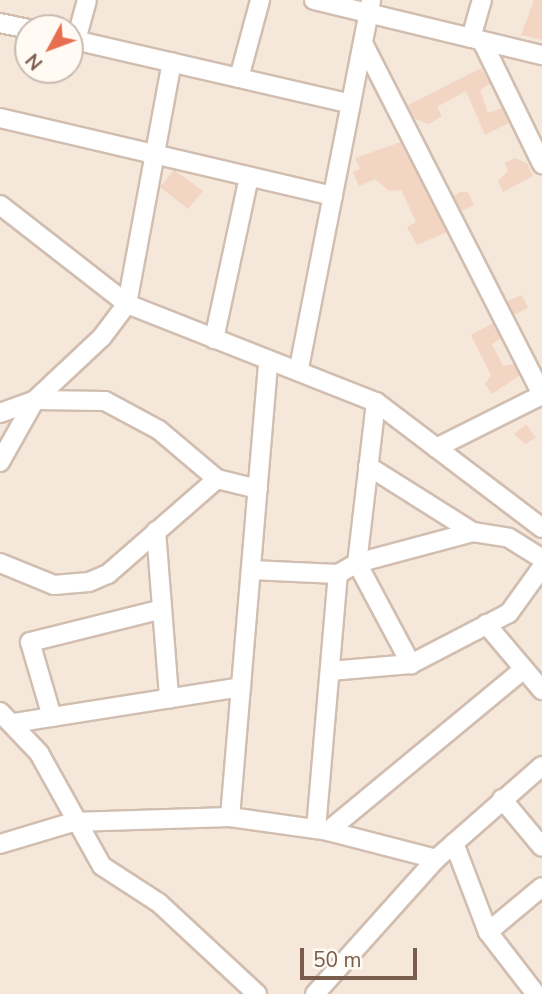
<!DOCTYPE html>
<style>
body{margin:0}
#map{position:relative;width:542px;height:994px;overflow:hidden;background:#fdf6ec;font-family:"Nunito Sans",sans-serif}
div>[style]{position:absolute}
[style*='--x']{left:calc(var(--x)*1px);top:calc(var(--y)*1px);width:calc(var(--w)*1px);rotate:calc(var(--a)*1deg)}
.residential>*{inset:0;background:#f5e8da}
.building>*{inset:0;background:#f3d5c3}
.roads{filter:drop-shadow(2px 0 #d1beb0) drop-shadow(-2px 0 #d1beb0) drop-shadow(0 2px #d1beb0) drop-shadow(0 -2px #d1beb0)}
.street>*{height:18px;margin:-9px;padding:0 9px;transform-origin:9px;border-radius:9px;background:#fff}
span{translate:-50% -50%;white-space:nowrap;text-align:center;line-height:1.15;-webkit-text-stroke:5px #fffaf3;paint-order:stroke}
.north{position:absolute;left:14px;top:14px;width:70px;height:70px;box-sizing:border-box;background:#fffaf3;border:2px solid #cabbb1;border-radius:50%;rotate:229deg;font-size:19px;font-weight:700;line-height:28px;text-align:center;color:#7a5c4d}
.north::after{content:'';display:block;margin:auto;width:24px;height:32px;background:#e76f51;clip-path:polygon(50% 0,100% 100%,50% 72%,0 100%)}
.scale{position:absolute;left:300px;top:948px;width:117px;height:32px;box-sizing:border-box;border:4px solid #7a5c4d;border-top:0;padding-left:9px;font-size:21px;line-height:24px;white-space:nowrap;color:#7a5c4d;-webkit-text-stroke:5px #fffaf3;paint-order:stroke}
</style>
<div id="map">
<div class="residential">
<div style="clip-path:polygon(evenodd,0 0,542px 0,542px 994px,0 994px,0 0,28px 28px,70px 28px,70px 70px,28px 70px,28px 28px)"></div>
</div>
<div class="building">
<div style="clip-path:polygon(534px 0,542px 0,542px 40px,521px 35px)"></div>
<div style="clip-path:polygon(481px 68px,490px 84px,480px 90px,488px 113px,502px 108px,509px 123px,485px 135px,466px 91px,437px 107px,442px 116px,429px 124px,415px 119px,408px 105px)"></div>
<div style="clip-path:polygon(401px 142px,447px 232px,417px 245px,407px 227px,416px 222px,401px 190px,389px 191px,375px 179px,359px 186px,353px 172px,360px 169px,355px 158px)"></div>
<div style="clip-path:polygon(515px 158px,527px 163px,533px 176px,503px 192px,498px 181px,508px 171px,505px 163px)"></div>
<div style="clip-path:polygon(174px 170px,203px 191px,188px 209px,160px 187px)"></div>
<div style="clip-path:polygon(460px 192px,468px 192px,474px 205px,462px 211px,454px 196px)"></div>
<div style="clip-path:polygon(522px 295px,528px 308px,514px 315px,507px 301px)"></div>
<div style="clip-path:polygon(493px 323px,501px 339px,492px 344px,503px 366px,514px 364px,520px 375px,492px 394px,485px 384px,491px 375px,471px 335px)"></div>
<div style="clip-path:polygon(526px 424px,536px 438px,525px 444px,514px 434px)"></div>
</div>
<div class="roads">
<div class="street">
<div style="--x:314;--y:0;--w:235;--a:13.6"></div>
<div style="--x:0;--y:23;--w:29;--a:12"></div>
<div style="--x:471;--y:38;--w:40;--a:-74"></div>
<div style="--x:70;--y:39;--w:288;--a:13"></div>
<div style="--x:76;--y:40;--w:41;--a:-74.6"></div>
<div style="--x:482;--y:41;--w:137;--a:64"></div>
<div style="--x:363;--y:43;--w:394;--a:63"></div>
<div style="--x:239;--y:78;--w:81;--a:-74.9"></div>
<div style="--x:0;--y:118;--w:342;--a:13.2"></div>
<div style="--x:0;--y:205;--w:161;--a:37.9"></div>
<div style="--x:127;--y:304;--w:268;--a:21.5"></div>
<div style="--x:376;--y:402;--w:208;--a:37.2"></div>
<div style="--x:214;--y:339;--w:166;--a:-77.8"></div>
<div style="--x:299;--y:368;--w:375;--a:-78.9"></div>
<div style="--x:376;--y:402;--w:162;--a:96.7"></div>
<div style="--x:357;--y:563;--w:115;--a:61.9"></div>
<div style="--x:0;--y:413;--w:37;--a:-20"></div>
<div style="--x:35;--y:400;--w:70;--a:0.8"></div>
<div style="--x:105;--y:401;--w:61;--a:28.2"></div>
<div style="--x:159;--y:430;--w:76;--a:40.2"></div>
<div style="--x:217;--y:479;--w:42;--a:13.7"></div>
<div style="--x:436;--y:448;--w:119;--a:-26.6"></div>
<div style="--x:0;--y:462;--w:71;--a:-60.6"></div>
<div style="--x:35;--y:400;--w:92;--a:-43.2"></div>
<div style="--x:102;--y:337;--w:41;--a:-52.9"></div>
<div style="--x:127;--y:304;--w:246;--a:-79.5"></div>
<div style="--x:368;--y:466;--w:124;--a:32.2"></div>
<div style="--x:473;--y:532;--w:36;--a:9"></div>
<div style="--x:509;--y:538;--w:39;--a:32"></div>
<div style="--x:156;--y:531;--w:168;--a:85.5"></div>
<div style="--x:0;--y:563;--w:58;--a:22.2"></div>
<div style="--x:54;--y:585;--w:35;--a:-5"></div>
<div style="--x:89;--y:582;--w:21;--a:-23"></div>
<div style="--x:108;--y:574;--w:145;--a:-41.1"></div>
<div style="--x:251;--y:570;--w:87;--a:2.6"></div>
<div style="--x:338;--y:574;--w:22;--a:-30"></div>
<div style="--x:357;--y:563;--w:120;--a:-15"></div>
<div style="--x:486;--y:624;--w:87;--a:49.7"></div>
<div style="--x:330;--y:671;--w:81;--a:-4.9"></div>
<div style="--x:411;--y:664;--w:110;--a:-27.5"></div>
<div style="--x:509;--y:613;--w:57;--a:-54.3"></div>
<div style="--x:0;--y:712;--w:57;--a:46.4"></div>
<div style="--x:39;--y:753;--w:129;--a:60.9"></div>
<div style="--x:102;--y:866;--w:68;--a:33"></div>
<div style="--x:159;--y:903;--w:134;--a:42.9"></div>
<div style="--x:52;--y:717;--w:78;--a:-106.3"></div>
<div style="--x:30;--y:642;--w:136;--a:-14"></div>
<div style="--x:14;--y:723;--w:230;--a:-9"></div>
<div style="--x:502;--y:799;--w:62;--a:50.2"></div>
<div style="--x:230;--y:817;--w:458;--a:-85.2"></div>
<div style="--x:316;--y:829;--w:256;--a:-85.1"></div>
<div style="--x:328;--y:831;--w:254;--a:-39.6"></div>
<div style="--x:454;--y:843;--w:95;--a:69.1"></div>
<div style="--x:488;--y:932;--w:78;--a:52.3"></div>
<div style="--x:0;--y:844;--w:76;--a:-16.8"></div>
<div style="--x:73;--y:822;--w:157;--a:-1.8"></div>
<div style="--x:230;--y:817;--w:99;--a:8.1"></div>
<div style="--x:328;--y:831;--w:112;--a:14.5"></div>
<div style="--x:488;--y:932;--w:70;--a:-39.8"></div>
<div style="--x:315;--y:994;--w:181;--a:-48.1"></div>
<div style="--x:436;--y:859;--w:141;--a:-41.3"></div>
</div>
</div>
<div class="north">N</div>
<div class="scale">50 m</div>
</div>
